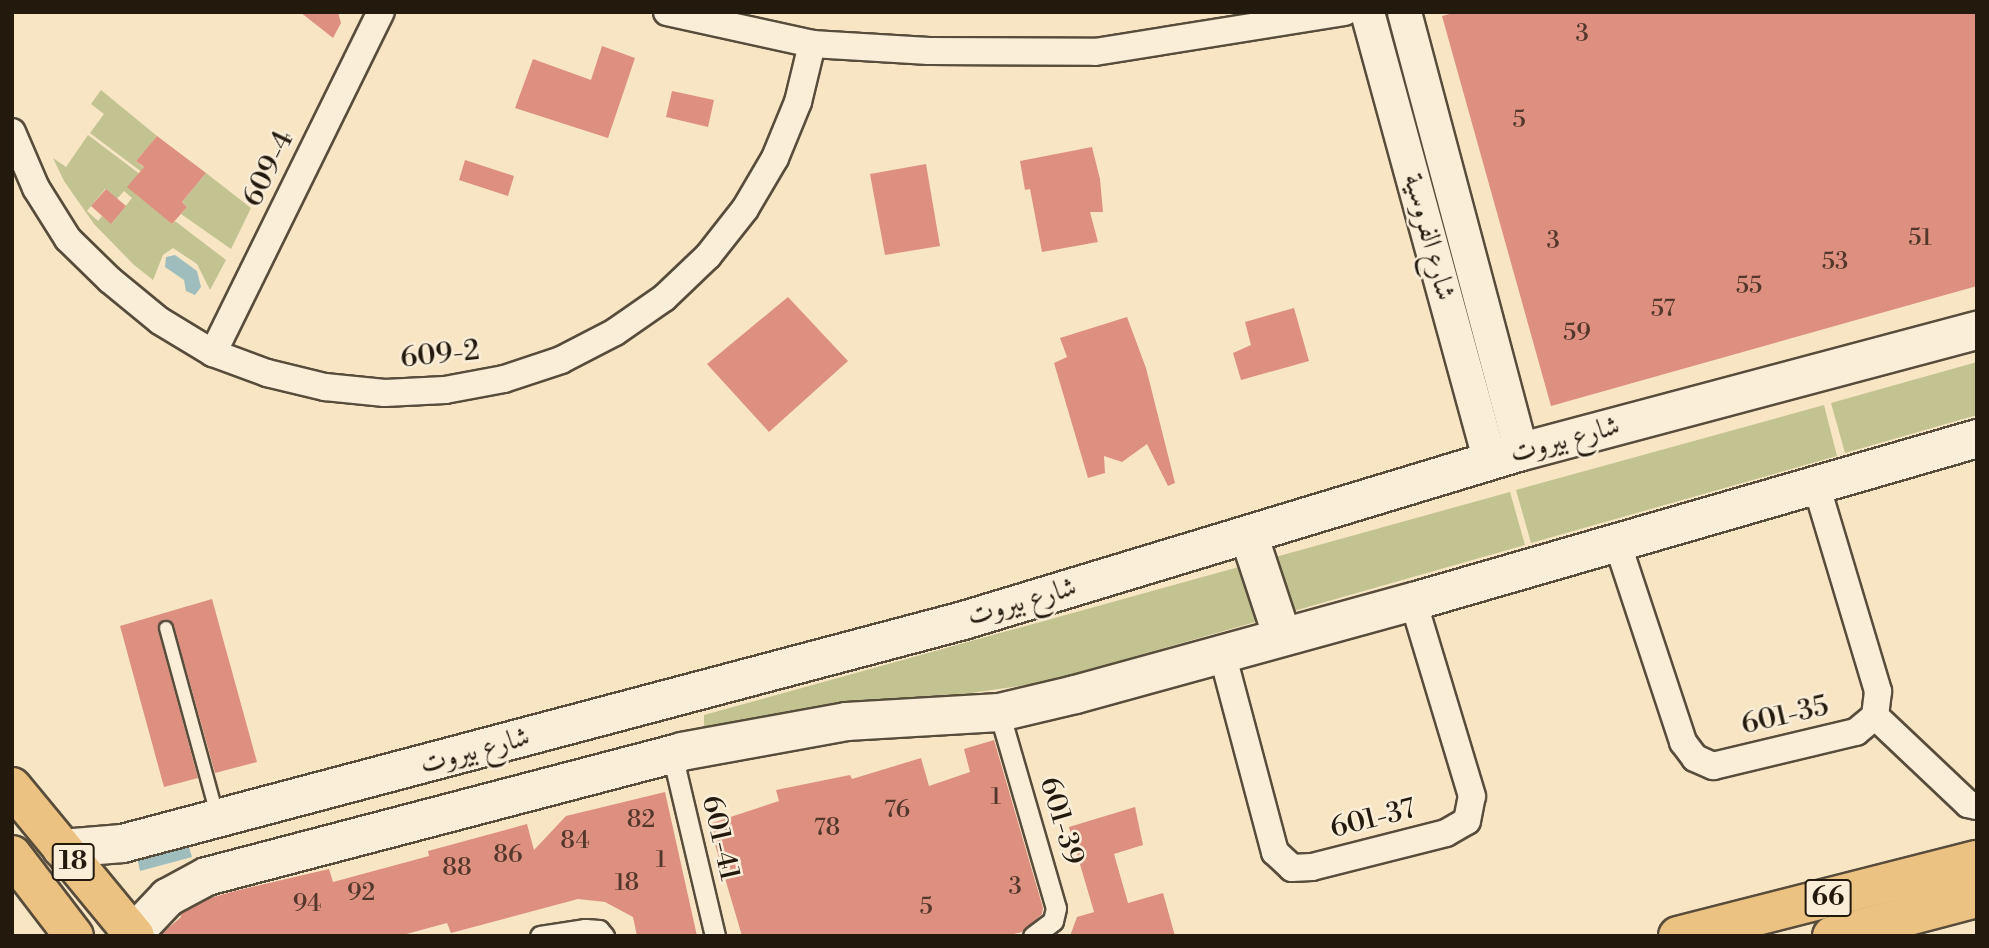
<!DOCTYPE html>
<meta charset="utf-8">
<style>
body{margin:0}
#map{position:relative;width:1989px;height:948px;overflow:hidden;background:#f7e5c4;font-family:"Libre Bodoni",Amiri,serif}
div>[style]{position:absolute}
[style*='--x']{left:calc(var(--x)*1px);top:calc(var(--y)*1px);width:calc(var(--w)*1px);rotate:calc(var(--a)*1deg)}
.green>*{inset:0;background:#c2c391}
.water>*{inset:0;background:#a0bdbd}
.building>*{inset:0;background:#de9080}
.roads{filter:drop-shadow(2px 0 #584c3b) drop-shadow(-2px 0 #584c3b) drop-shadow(0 2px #584c3b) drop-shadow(0 -2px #584c3b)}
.service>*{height:12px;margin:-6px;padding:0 6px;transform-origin:6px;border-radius:6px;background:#faeed9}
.pedestrian>*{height:19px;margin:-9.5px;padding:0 9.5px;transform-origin:9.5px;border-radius:9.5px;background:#faeed9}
.minor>*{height:26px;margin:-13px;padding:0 13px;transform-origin:13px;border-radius:13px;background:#faeed9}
.tertiary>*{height:33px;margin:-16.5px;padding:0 16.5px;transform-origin:16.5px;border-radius:16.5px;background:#faeed9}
.secondary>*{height:37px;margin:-18.5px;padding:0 18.5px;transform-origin:18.5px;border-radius:18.5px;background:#faeed9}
.primary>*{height:38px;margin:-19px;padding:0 19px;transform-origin:19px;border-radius:19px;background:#ecc282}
span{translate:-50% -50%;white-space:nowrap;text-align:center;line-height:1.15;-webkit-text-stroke:5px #faeed9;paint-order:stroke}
.number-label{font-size:24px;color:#52372a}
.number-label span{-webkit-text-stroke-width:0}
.shield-label span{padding:2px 5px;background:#faeed9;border:2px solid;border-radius:5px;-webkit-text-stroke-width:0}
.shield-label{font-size:26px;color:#23190d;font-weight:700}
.street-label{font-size:28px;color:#23190d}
.frame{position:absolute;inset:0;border:14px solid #23190d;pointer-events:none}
</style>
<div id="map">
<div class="green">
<div style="clip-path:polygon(101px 90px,157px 136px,136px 161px,149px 172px,147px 176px,90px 133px,104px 114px,91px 104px)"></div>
<div style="clip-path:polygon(evenodd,88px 135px,145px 178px,172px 224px,175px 221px,226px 260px,210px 290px,197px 264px,173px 248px,163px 255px,153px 280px,134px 265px,94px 224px,64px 181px,53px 158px,66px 167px,88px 135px,105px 189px,117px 199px,124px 191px,132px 198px,112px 223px,102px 216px,98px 221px,87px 211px,105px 189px)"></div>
<div style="clip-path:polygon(206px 173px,251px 208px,231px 249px,181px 214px,187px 207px,182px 202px)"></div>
<div style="clip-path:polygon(1977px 362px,1977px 415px,1845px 453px,1831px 403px)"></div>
<div style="clip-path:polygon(1824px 405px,1837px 456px,1531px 543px,1516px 490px)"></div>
<div style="clip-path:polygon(1510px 492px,1525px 545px,1041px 683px,704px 731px,704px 715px)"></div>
</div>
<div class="water">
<div style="clip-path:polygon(175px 255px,197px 271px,201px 287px,195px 295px,186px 291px,184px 280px,165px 267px,166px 257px)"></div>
<div style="clip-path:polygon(188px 844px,192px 857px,140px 871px,137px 857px)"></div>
</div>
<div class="building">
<div style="clip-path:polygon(300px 12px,338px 12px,341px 23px,333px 38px)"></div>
<div style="clip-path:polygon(1457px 12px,1977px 12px,1977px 286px,1551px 406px,1442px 16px)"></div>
<div style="clip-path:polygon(602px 46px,635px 58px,608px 138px,515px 108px,533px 59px,591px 80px)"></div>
<div style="clip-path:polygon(672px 91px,714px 100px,708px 127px,666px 117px)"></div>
<div style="clip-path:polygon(157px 136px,206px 173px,182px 202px,187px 207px,172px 224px,127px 187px,144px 167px,136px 161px)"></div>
<div style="clip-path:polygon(1092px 147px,1100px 179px,1103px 212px,1090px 212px,1098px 242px,1042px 252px,1030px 189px,1025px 190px,1020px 161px)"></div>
<div style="clip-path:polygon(465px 160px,514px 176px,508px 196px,459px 180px)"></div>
<div style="clip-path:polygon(926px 164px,940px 246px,885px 255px,870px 174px)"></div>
<div style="clip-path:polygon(106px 189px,126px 206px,111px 224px,91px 206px)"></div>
<div style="clip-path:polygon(788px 297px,848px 361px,769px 432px,707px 364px)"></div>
<div style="clip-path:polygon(1294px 308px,1309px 361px,1241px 380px,1233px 353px,1251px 345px,1245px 322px)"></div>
<div style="clip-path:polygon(1127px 317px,1146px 368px,1175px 483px,1168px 486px,1147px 444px,1122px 462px,1104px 456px,1105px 473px,1088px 478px,1054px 363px,1067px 357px,1060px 338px)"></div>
<div style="clip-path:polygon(212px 599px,257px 762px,215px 773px,174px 626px,169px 620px,163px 620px,158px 630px,198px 778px,164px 787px,120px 626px)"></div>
<div style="clip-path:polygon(994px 740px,1043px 908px,1042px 914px,1022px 932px,1005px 936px,742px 936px,709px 824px,779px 801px,776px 790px,850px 775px,852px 779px,921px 758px,929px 786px,970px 772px,964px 749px)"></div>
<div style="clip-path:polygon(665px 792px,697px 936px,637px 936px,633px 917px,605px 902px,578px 899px,451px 933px,447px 923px,399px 936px,159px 936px,181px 917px,180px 914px,210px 898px,235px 891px,329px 869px,333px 882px,429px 856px,428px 851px,527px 824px,534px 850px,566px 816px)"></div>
<div style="clip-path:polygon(1135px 807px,1143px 845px,1114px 854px,1128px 903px,1163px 893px,1175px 936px,1070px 936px,1077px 917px,1094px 912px,1069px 827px)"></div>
</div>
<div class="roads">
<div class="service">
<div style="--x:166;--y:628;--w:194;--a:74.7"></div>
</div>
<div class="pedestrian">
<div style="--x:999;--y:712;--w:204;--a:73.8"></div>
<div style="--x:1056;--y:908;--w:13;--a:103"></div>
<div style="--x:1053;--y:921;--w:25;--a:143"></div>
<div style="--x:672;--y:754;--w:187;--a:76.7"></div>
<div style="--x:540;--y:936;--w:46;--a:-8.8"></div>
<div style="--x:585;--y:929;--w:14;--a:4"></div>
<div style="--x:599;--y:930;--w:8;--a:50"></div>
</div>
<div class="minor">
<div style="--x:667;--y:12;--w:148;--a:12.4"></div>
<div style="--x:812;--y:44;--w:117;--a:3.4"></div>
<div style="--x:929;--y:51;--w:166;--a:0.3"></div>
<div style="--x:1095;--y:52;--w:253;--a:-9.1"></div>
<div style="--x:12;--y:132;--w:61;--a:66.8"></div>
<div style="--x:36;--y:188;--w:60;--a:57.9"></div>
<div style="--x:68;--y:239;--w:59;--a:44.3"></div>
<div style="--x:110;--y:280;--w:65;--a:39.4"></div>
<div style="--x:160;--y:321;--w:62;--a:31.1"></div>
<div style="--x:213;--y:353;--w:58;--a:20.3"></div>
<div style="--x:267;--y:373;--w:60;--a:13.6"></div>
<div style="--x:325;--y:387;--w:60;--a:5.7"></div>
<div style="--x:385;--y:393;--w:60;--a:-2.9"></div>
<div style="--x:445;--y:390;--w:60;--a:-10.6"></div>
<div style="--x:504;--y:379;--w:60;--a:-18.4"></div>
<div style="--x:561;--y:360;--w:61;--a:-27.4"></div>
<div style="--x:615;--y:332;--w:60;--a:-34.8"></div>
<div style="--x:664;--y:298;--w:61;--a:-43.7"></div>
<div style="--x:708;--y:256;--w:60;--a:-51.8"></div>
<div style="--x:745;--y:209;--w:59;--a:-59.5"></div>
<div style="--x:775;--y:158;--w:61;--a:-67.7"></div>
<div style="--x:798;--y:102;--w:60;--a:-76.4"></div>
<div style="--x:213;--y:353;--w:380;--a:-63.8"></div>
<div style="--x:1617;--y:542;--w:211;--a:71.7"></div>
<div style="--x:1683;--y:742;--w:20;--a:53"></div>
<div style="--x:1695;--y:758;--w:20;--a:24"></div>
<div style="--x:1713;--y:766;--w:147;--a:-13.4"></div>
<div style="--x:1856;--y:732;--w:25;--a:-40"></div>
<div style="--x:1875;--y:716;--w:25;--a:-83"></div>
<div style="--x:1878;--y:691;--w:216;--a:-106.7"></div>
<div style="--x:1222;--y:653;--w:206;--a:75.1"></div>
<div style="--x:1275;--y:852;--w:23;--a:43"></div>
<div style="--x:1292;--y:868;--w:20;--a:-3"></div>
<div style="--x:1312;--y:867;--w:138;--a:-14.2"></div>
<div style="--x:1446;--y:833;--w:24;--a:-30"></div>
<div style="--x:1467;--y:821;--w:25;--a:-79"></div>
<div style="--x:1472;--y:796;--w:204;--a:-106.8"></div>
<div style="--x:1875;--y:716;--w:128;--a:43.4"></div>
<div style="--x:1968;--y:804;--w:9;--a:13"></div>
</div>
<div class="tertiary">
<div style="--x:1367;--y:12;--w:466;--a:74.7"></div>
<div style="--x:1404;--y:12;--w:454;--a:75.1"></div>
</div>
<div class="secondary">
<div style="--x:1248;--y:534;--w:108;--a:71.7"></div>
<div style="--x:61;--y:848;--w:61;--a:-4.7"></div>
<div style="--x:122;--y:843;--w:870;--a:-14.85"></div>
<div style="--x:963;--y:620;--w:583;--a:-16.85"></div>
<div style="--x:1521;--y:451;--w:472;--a:-14.9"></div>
<div style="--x:133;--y:933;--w:50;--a:-46.6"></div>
<div style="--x:167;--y:897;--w:44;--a:-28.3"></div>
<div style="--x:206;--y:876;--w:491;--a:-14.7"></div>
<div style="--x:681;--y:751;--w:168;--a:-10.3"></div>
<div style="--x:846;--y:721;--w:153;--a:-3.4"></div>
<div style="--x:999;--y:712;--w:78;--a:-13.3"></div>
<div style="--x:1075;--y:694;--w:351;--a:-15.4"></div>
<div style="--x:1413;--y:601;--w:587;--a:-16.12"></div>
</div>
<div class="primary">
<div style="--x:12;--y:787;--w:193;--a:50.5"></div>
<div style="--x:12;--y:855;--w:102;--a:52.6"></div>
<div style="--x:1678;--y:936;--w:309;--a:-14.3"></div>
<div style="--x:1832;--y:936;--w:150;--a:-14.7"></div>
</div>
</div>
<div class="number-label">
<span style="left:1582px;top:35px">3</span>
<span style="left:1519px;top:121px">5</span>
<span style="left:1920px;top:239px">51</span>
<span style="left:1553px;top:242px">3</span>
<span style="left:1835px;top:263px">53</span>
<span style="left:1749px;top:287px">55</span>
<span style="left:1663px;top:310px">57</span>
<span style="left:1577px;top:334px">59</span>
<span style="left:996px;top:798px">1</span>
<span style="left:897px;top:811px">76</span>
<span style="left:641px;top:821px">82</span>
<span style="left:827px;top:829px">78</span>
<span style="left:575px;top:842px">84</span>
<span style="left:508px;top:856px">86</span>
<span style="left:661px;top:861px">1</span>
<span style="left:457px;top:869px">88</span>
<span style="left:627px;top:884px">18</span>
<span style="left:1015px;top:888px">3</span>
<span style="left:361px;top:894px">92</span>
<span style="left:307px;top:905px">94</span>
<span style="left:926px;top:908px">5</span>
</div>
<div class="shield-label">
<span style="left:73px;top:862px">18</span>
<span style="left:1828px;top:898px">66</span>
</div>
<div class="street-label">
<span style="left:269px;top:169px;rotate:-64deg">609-4</span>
<span style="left:1429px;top:237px;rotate:75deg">شارع الفروسية</span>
<span style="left:440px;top:355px;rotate:-6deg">609-2</span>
<span style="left:1565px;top:440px;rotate:-15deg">شارع بيروت</span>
<span style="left:1022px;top:602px;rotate:-16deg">شارع بيروت</span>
<span style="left:1785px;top:716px;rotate:-13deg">601-35</span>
<span style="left:475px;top:751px;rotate:-15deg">شارع بيروت</span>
<span style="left:1373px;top:819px;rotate:-14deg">601-37</span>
<span style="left:1061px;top:821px;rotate:73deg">601-39</span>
<span style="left:720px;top:838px;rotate:77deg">601-41</span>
</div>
<div class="frame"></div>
</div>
